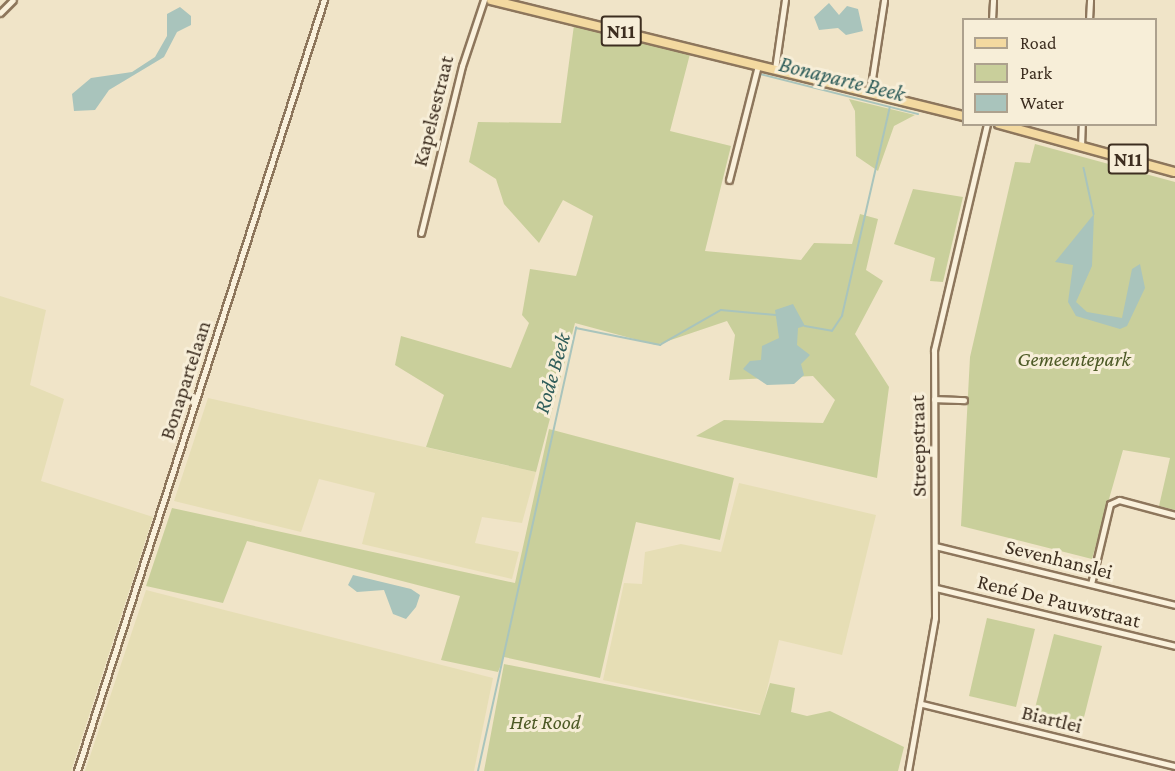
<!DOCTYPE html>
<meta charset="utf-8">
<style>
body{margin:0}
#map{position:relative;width:1175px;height:771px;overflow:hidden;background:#f0e4c8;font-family:"Crimson Pro",serif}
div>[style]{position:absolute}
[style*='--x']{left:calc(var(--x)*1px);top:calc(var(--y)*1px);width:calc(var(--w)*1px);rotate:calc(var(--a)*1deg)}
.farmland>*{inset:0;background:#e6deb5}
.green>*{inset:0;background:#c9cf9b}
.water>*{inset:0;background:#a9c4bc}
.stream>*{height:1.5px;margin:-0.75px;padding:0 0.75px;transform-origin:0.75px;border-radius:0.75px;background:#a9c4bc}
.roads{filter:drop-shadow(2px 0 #8d765c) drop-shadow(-2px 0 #8d765c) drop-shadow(0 2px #8d765c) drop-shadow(0 -2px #8d765c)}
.street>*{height:5px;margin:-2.5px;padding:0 2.5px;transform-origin:2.5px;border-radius:2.5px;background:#faf1dc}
.primary>*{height:8px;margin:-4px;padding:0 4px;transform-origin:4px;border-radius:4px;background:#f3d9a0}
span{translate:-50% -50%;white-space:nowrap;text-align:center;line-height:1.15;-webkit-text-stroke:6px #f7eed8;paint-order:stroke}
.shield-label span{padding:2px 4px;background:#f7eed8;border:2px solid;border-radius:4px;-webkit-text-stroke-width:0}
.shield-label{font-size:20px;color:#3d2e20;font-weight:700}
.street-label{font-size:21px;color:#3d2e20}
.park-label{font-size:21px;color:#4d5a26;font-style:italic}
.water-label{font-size:22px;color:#2f5d5a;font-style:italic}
.legend{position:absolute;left:962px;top:18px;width:195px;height:108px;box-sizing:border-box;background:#f7eed8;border:2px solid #ada18e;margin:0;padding:8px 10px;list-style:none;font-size:18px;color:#3d2e20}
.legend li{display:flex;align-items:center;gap:12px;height:30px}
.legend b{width:30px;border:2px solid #ada18e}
</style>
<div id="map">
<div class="farmland">
<div style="clip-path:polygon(0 296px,46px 310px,30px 385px,64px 399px,41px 481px,153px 517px,71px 771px,0 771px)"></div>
<div style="clip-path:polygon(208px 398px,536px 472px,522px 523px,482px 517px,475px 543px,519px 552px,512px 579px,362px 544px,375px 493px,319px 479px,301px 532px,174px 501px)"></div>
<div style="clip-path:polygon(739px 483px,876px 515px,842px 655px,779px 640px,761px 714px,603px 680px,624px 583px,642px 584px,645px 552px,681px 544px,721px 552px)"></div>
<div style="clip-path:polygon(146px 590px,493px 678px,474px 771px,85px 771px)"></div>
</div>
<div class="green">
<div style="clip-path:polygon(574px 25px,690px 54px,670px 131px,731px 146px,705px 251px,801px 260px,814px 243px,852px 244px,860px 214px,878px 219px,866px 270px,883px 281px,855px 334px,889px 387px,877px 478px,696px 436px,724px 420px,823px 423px,835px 400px,813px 376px,729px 380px,735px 335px,727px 321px,656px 345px,575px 323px,536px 472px,426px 447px,444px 395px,395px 365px,401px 336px,511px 368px,529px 323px,522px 315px,530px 269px,576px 276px,578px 270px,593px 216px,563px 200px,539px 243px,504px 204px,496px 179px,469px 162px,478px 122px,561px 123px)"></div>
<div style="clip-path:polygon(849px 99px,915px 115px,894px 126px,878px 171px,856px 156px,855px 111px)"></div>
<div style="clip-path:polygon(1035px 144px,1175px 182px,1175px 510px,1159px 506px,1170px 458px,1123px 450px,1092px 559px,961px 526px,970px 357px,1015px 162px,1030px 163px)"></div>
<div style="clip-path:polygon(913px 189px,963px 197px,943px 282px,930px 281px,935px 258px,894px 244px)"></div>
<div style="clip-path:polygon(549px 429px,734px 478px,720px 540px,636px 522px,600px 678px,504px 657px,498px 672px,441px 660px,460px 596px,247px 541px,223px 603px,146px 586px,172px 508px,515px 583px)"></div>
<div style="clip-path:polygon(987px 618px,1035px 629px,1016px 707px,969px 696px)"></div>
<div style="clip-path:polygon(1054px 634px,1102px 646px,1082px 725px,1034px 712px)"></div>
<div style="clip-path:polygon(504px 664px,760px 715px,770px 683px,795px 688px,791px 712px,807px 716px,830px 711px,904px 747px,898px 771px,484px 771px)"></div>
</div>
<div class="water">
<div style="clip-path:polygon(829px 3px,839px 15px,847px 6px,858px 9px,863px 31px,846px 35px,838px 28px,819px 30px,814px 17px)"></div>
<div style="clip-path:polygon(180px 7px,191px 16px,191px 25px,177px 32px,164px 57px,109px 90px,95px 110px,74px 111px,72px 94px,91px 78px,132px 72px,155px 57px,167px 36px,167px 14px)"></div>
<div style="clip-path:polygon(1094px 214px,1092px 266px,1076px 302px,1087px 312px,1122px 318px,1132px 269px,1140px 264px,1145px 288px,1127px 326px,1120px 329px,1076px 316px,1068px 302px,1073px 265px,1055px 262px)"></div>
<div style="clip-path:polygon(793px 304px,805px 326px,798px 328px,797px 345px,810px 355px,801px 364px,804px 375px,794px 384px,767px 385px,743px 369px,750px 361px,761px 360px,762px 346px,779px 338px,775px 310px)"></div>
<div style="clip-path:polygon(353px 575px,411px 589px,420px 595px,416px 607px,406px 619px,393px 614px,384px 590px,357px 592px,348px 585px)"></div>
</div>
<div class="stream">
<div style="--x:760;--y:74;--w:163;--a:14.2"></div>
<div style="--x:1084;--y:168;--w:47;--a:77.7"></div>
<div style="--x:805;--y:326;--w:27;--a:10"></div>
<div style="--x:832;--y:331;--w:18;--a:-56"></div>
<div style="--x:842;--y:316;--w:214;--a:-77.1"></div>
<div style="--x:478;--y:771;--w:454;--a:-77.5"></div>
<div style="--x:576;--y:328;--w:86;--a:11.4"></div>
<div style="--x:660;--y:345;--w:70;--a:-29.8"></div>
<div style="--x:721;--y:310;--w:55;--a:5.2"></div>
</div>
<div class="roads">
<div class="street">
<div style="--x:0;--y:13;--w:18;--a:-45"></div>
<div style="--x:992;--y:20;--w:20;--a:-87"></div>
<div style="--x:1089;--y:20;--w:20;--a:-87"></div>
<div style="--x:775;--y:69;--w:70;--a:-81.8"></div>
<div style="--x:870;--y:92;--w:93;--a:-81.3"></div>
<div style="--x:1081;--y:147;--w:23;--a:-88"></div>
<div style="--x:729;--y:180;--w:119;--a:-75.8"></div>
<div style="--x:421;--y:233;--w:172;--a:-76.2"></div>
<div style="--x:462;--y:66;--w:70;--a:-71.6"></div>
<div style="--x:934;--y:399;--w:30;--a:2"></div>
<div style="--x:935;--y:546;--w:247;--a:13.8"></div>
<div style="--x:1091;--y:584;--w:82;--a:-76.6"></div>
<div style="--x:1110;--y:504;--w:10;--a:-24"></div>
<div style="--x:1119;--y:500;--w:58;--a:15"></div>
<div style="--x:936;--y:588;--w:246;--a:13.6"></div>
<div style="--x:922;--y:704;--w:260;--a:13.8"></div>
<div style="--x:77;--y:771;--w:810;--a:-72.24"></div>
<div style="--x:908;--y:771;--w:155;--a:-80"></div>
<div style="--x:935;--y:618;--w:268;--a:-90.2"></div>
<div style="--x:934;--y:350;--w:232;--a:-76.8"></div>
</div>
<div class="primary">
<div style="--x:491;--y:0;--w:487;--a:13.8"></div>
<div style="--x:999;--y:124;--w:182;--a:15.3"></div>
</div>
</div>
<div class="shield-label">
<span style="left:621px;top:31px">N11</span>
<span style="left:1128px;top:159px">N11</span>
</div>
<div class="street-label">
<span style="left:433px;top:111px;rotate:-76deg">Kapelsestraat</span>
<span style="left:185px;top:380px;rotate:-72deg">Bonapartelaan</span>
<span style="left:918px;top:446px;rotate:-91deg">Streepstraat</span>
<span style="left:1059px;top:559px;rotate:14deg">Sevenhanslei</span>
<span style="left:1059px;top:601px;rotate:14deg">René De Pauwstraat</span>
<span style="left:1052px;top:719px;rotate:14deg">Biartlei</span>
</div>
<div class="park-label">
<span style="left:1074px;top:359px">Gemeentepark</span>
<span style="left:545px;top:722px">Het Rood</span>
</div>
<div class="water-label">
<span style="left:842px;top:79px;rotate:14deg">Bonaparte Beek</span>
<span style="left:552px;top:373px;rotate:-74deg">Rode Beek</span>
</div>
<ul class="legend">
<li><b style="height:8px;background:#f3d9a0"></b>Road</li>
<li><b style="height:16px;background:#c9cf9b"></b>Park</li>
<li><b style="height:16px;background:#a9c4bc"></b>Water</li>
</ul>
</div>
